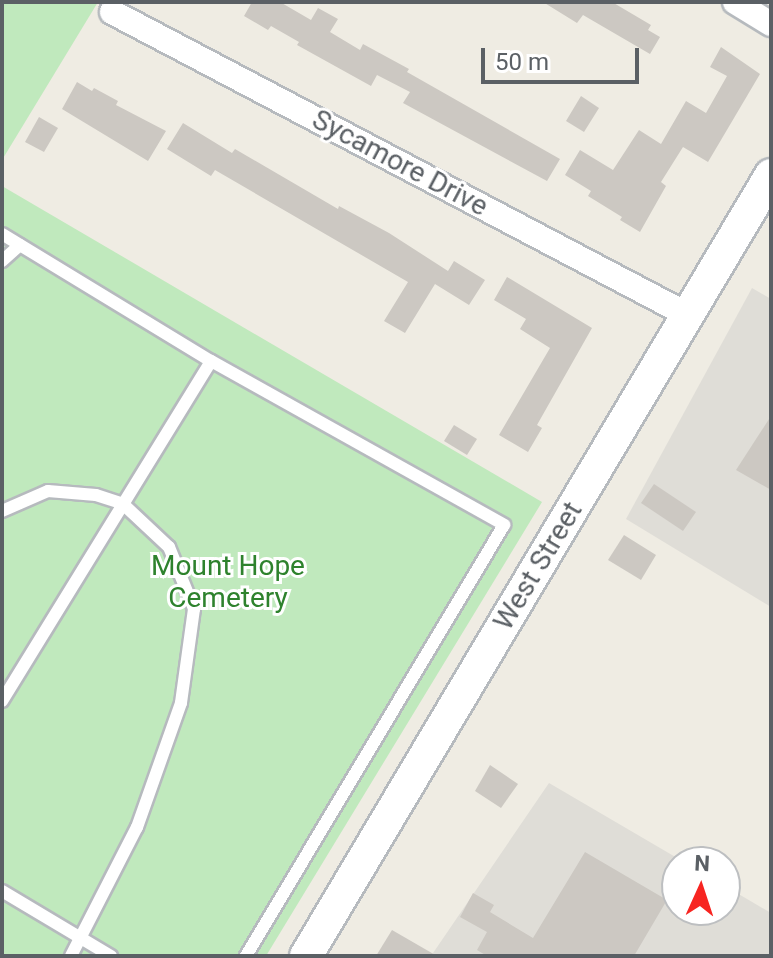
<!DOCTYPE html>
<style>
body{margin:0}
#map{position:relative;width:773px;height:958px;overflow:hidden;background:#efece3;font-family:Roboto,sans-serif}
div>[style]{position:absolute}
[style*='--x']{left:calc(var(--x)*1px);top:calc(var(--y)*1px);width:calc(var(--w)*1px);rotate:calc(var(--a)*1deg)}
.industrial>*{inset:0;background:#dfddd7}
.green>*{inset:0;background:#c0e9bd}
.building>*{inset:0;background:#ccc8c2}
.roads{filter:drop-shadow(2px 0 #b6babe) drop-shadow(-2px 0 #b6babe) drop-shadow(0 2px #b6babe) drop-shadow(0 -2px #b6babe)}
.lane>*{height:12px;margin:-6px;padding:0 6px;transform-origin:6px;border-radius:6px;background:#fff}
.street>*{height:24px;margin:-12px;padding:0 12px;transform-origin:12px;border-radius:12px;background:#fff}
.secondary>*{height:32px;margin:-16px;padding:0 16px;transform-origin:16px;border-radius:16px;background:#fff}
span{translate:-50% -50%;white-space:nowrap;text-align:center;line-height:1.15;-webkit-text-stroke:6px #fff;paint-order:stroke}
.street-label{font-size:28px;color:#5b6065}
.park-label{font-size:28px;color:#2e822d}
.frame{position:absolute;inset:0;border:4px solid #5b6065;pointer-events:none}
.north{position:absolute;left:661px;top:846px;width:80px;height:80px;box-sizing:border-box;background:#fff;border:2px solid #bdbfc1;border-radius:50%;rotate:3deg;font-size:22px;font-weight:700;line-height:32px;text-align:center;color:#5b6065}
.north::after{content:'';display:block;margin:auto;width:28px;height:36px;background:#f72521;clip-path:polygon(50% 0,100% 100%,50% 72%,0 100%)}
.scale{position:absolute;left:481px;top:48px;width:158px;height:36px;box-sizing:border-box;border:4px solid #5b6065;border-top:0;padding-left:10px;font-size:24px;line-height:28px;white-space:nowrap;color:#5b6065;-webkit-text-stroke:6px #fff;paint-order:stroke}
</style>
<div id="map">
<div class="industrial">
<div style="clip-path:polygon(752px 288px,771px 299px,771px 607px,626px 519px)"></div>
<div style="clip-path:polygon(549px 783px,684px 862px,677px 862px,677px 910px,725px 910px,725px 886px,771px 913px,771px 956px,431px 956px)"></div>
</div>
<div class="green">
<div style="clip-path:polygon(2px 2px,98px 2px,2px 160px)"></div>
<div style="clip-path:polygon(2px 186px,542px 502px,266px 956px,2px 956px)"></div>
</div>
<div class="building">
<div style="clip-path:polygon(252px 2px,280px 2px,311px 20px,318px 8px,338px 19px,330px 32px,360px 50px,363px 44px,409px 69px,407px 72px,560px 159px,547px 181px,403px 103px,410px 92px,377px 75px,371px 86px,297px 45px,299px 42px,271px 26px,268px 30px,244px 16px)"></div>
<div style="clip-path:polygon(543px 2px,612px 2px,651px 25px,648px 30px,660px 37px,650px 54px,583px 15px,577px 23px)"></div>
<div style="clip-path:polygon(721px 47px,760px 74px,708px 162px,683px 147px,661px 182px,666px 186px,640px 232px,620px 220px,622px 217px,588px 196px,591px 191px,565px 175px,580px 150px,613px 170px,639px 130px,661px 144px,686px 101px,706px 113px,727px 76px,710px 67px)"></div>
<div style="clip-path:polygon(77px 82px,92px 91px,94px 88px,118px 101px,116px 105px,166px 131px,148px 161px,62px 109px)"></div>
<div style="clip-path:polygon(581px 96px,599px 108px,584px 132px,566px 121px)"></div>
<div style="clip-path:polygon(39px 117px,58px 128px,44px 152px,25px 142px)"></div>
<div style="clip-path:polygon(183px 123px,232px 153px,235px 149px,338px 209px,339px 206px,389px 233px,448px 271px,454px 261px,485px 280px,469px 305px,435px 284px,405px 333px,384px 321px,408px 282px,215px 170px,211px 176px,167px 149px)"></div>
<div style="clip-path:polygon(507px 277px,592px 328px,537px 425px,542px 428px,528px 452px,499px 435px,550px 348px,520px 329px,526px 319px,494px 300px)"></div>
<div style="clip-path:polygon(771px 416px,771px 490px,736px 470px)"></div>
<div style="clip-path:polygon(454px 425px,477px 439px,467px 455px,444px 441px)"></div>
<div style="clip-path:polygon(654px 484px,696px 512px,683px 531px,641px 503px)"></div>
<div style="clip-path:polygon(624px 535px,656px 555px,641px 580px,608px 560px)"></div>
<div style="clip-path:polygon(490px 765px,518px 784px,501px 808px,475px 791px)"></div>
<div style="clip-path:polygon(585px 852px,667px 900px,634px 956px,487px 956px,477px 950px,487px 932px,460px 917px,473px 893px,494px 905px,490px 912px,533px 938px)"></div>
<div style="clip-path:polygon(392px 930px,437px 956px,376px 956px)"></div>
</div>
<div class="roads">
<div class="lane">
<div style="--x:2;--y:234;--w:245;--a:31.3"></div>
<div style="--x:211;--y:361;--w:336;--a:29.2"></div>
<div style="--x:504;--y:525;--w:502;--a:120.91"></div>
<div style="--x:2;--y:261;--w:24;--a:-42"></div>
<div style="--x:2;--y:511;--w:50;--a:-23.5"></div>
<div style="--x:48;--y:491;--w:48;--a:4.8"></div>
<div style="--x:96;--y:495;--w:28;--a:18"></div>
<div style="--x:123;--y:504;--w:63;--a:43.1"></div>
<div style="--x:169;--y:547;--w:67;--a:68"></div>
<div style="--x:194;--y:609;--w:95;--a:97.9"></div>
<div style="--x:181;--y:703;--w:132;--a:109.5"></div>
<div style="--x:137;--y:827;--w:145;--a:117.1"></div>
<div style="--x:2;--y:701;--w:399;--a:-58.4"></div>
<div style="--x:2;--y:891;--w:127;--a:30.8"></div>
</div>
<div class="street">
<div style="--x:735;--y:2;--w:42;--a:31.4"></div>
<div style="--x:112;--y:12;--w:651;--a:27.75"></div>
</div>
<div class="secondary">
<div style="--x:306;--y:956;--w:909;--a:-59.23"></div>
</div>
</div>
<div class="street-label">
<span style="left:400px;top:163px;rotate:28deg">Sycamore Drive</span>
<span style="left:538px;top:566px;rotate:-59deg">West Street</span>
</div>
<div class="park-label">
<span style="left:228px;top:582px">Mount Hope<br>Cemetery</span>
</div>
<div class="frame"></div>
<div class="north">N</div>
<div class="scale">50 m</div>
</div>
